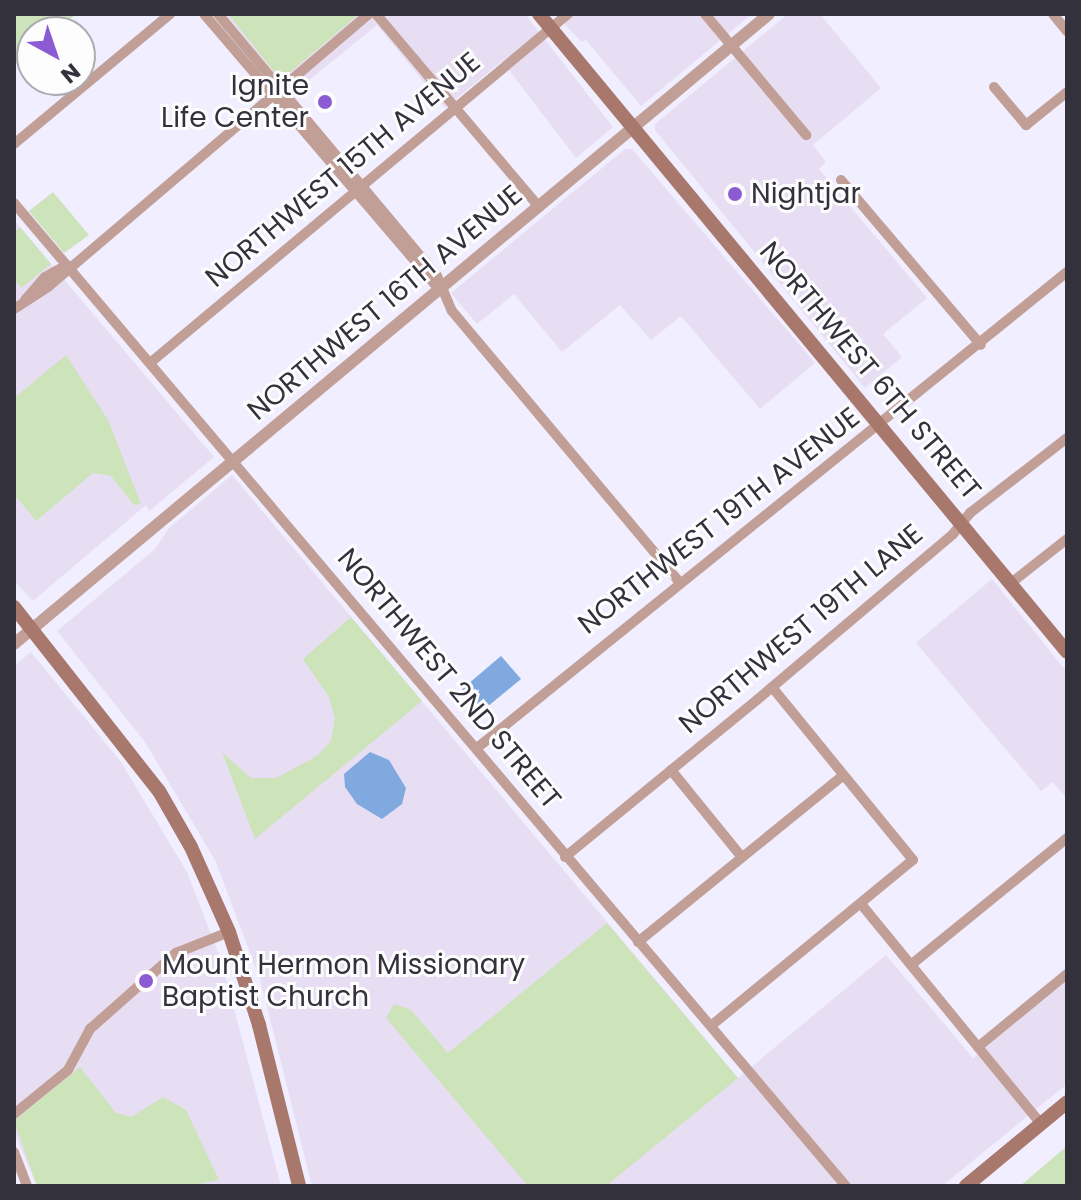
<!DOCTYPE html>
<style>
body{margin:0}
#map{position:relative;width:1081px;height:1200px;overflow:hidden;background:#f0eeff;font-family:Poppins,sans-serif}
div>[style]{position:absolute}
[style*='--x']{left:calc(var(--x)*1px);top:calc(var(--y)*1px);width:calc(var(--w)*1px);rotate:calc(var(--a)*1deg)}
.commercial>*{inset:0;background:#e7def3}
.green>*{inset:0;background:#cde3ba}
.water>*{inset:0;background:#80a9e0}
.minor>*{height:10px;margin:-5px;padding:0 5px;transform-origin:5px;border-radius:5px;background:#c19f97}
.tertiary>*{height:12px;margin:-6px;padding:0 6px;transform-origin:6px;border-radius:6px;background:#c19f97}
.secondary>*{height:14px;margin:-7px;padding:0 7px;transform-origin:7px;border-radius:7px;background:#a8786c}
.dots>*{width:22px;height:22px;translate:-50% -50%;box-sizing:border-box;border:4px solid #fdfdfd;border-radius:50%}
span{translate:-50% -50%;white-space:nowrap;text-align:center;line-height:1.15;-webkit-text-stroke:6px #fdfdfd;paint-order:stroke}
.poi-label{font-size:28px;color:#33313c}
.right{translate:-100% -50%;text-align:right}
.left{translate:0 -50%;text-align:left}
.street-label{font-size:28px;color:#33313c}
.frame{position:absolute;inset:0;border:16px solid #33313c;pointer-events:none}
.north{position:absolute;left:16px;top:16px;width:80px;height:80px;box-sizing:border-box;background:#fdfdfd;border:2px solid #acabb0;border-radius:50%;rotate:140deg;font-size:22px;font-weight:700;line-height:32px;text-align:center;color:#33313c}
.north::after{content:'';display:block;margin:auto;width:28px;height:36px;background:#8c5bd4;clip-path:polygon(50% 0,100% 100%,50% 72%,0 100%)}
</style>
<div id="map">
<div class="commercial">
<div style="clip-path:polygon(225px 14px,525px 14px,613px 127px,576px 158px,502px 61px,445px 108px,377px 25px,292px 94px)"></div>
<div style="clip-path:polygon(554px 14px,752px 14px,641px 106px,586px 40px,582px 42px)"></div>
<div style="clip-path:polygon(788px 14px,820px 14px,881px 88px,813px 145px,826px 162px,819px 169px,927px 298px,883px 334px,902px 357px,865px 388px,655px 130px,655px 124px)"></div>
<div style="clip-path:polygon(625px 149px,632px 149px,815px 363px,760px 409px,681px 316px,651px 340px,620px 305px,562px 352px,514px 294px,477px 324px,451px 293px)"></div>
<div style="clip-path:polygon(14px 220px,214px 457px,149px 511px,146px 505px,33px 601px,14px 581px)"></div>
<div style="clip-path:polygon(232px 475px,738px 1078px,886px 955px,973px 1058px,1067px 980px,1067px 1084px,942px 1186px,312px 1186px,260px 979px,215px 860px,145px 742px,57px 631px,155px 549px,169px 528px)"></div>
<div style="clip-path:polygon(992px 579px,1067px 672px,1067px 799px,1053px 782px,1041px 791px,916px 643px)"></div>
<div style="clip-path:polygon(31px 652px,121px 762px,187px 872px,221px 960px,281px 1186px,37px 1186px,14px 1132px,14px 666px)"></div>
</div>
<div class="green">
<div style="clip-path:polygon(14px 14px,76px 14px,55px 32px,32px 32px,32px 51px,14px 66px)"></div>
<div style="clip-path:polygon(228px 14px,359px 14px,281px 80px)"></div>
<div style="clip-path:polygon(53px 192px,89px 235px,64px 253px,29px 211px)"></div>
<div style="clip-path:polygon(20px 227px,51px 264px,21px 288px,14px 279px,14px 232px)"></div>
<div style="clip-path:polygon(66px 355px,108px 420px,141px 504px,134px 505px,111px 476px,93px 473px,36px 521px,14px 494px,14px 398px)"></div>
<div style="clip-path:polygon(351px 617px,422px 701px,255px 839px,222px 752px,251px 778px,276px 778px,317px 756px,331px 741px,335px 718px,329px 697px,303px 659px)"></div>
<div style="clip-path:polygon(607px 923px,738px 1078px,606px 1186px,528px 1186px,386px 1018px,394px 1004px,411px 1010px,448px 1053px)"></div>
<div style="clip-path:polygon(80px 1067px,116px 1113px,131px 1117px,163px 1097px,186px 1110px,219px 1180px,189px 1186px,37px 1186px,14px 1121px)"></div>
<div style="clip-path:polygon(1067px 1146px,1067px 1186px,1020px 1186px)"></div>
</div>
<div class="water">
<div style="clip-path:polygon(501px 656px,521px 679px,481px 712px,461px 690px)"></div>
<div style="clip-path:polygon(370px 752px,389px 760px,406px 788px,402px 804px,382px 819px,357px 804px,345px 787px,344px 774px)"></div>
</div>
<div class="minor">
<div style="--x:204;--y:14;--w:360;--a:49.5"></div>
<div style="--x:218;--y:14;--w:341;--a:50.1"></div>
<div style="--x:437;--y:276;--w:38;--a:67"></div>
<div style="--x:452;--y:311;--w:354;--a:50"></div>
<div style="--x:376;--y:14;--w:253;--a:49.8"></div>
<div style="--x:705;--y:14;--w:158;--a:50.1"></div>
<div style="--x:1053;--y:14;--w:22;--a:51"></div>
<div style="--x:994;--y:87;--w:50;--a:49.9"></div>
<div style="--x:1026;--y:125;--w:53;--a:-38.8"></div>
<div style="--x:14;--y:144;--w:203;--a:-39.8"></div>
<div style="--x:841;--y:180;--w:216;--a:49.7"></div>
<div style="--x:14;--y:203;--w:1288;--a:49.76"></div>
<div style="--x:25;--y:300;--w:30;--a:-49"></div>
<div style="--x:45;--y:277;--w:25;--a:-29"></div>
<div style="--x:14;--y:309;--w:40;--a:-32.9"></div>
<div style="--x:48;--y:287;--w:421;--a:-40.4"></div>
<div style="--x:150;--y:363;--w:545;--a:-39.86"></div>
<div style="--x:1011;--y:583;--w:71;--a:-38.2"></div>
<div style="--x:477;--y:748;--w:758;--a:-38.9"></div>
<div style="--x:671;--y:770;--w:111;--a:50.9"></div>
<div style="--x:565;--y:857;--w:249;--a:-39.3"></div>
<div style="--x:758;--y:699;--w:255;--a:-40.2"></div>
<div style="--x:953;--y:534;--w:27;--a:-51"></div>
<div style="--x:970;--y:513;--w:123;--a:-37.7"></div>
<div style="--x:861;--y:904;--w:284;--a:50.7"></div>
<div style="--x:638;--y:942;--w:262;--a:-39.1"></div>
<div style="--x:912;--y:964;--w:200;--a:-39.1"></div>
<div style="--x:712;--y:1025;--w:260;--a:-39.4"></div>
<div style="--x:913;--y:860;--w:223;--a:-129.2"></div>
<div style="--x:978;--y:1047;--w:115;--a:-39.4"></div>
<div style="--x:14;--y:1114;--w:70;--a:-39.2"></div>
<div style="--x:68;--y:1070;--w:47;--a:-61.8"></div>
<div style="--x:90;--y:1029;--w:115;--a:-41.5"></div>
<div style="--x:176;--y:953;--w:57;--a:-21.6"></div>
<div style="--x:14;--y:1152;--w:36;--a:69"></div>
</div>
<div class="tertiary">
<div style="--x:14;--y:644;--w:983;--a:-39.84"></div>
</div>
<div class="secondary">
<div style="--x:539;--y:14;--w:828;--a:50.39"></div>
<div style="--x:14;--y:607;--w:234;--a:51.8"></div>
<div style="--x:159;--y:791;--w:64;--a:60.3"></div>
<div style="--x:191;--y:847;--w:93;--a:65.9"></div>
<div style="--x:229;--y:932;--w:98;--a:72.1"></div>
<div style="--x:259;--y:1025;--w:166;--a:76"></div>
<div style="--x:966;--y:1186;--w:131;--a:-39.7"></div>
</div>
<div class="dots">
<div style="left:325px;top:102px;background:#8c5bd4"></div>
<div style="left:735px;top:194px;background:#8c5bd4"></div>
<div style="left:146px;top:981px;background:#8c5bd4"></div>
</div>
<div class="poi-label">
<span class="right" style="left:309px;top:102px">Ignite<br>Life Center</span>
<span class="left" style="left:751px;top:194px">Nightjar</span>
<span class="left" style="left:162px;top:981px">Mount Hermon Missionary<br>Baptist Church</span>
</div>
<div class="street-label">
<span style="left:343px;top:170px;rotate:-40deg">NORTHWEST 15TH AVENUE</span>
<span style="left:385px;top:303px;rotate:-40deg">NORTHWEST 16TH AVENUE</span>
<span style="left:870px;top:371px;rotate:50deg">NORTHWEST 6TH STREET</span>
<span style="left:719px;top:521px;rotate:-38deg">NORTHWEST 19TH AVENUE</span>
<span style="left:801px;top:629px;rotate:-40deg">NORTHWEST 19TH LANE</span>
<span style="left:449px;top:679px;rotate:50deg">NORTHWEST 2ND STREET</span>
</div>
<div class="frame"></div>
<div class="north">N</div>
</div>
